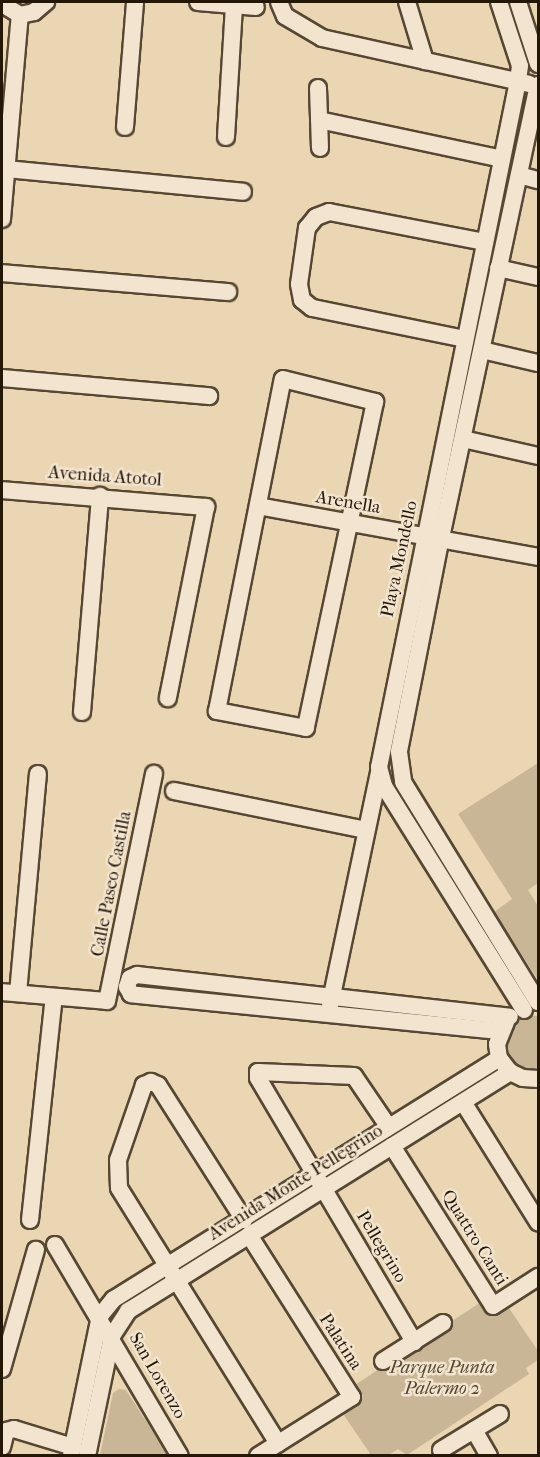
<!DOCTYPE html>
<style>
body{margin:0}
#map{position:relative;width:540px;height:1457px;overflow:hidden;background:#ebd6b4;font-family:"IM FELL French Canon",serif}
div>[style]{position:absolute}
[style*='--x']{left:calc(var(--x)*1px);top:calc(var(--y)*1px);width:calc(var(--w)*1px);rotate:calc(var(--a)*1deg)}
.green>*{inset:0;background:#c9b696}
.roads{filter:drop-shadow(2px 0 #564732) drop-shadow(-2px 0 #564732) drop-shadow(0 2px #564732) drop-shadow(0 -2px #564732)}
.minor>*{height:16px;margin:-8px;padding:0 8px;transform-origin:8px;border-radius:8px;background:#f2e4ce}
span{translate:-50% -50%;white-space:nowrap;text-align:center;line-height:1.15;-webkit-text-stroke:5px #f2e4ce;paint-order:stroke}
.street-label{font-size:18px;color:#251706}
.park-label{font-size:18px;color:#564731;font-style:italic}
.frame{position:absolute;inset:0;border:3px solid #251706;pointer-events:none}
</style>
<div id="map">
<div class="green">
<div style="clip-path:polygon(538px 763px,538px 883px,528px 890px,538px 906px,538px 980px,494px 912px,512px 899px,458px 814px)"></div>
<div style="clip-path:polygon(526px 1015px,538px 1016px,538px 1071px,519px 1067px,506px 1053px,506px 1034px,517px 1019px)"></div>
<div style="clip-path:polygon(481px 1302px,491px 1316px,507px 1305px,538px 1351px,538px 1360px,526px 1368px,529px 1374px,407px 1455px,398px 1449px,389px 1455px,371px 1455px,341px 1411px,363px 1396px,355px 1385px)"></div>
<div style="clip-path:polygon(119px 1389px,126px 1390px,168px 1455px,100px 1455px,113px 1393px)"></div>
</div>
<div class="roads">
<div class="minor">
<div style="--x:198;--y:2;--w:58;--a:4.9"></div>
<div style="--x:279;--y:2;--w:15;--a:67"></div>
<div style="--x:285;--y:16;--w:43;--a:30.7"></div>
<div style="--x:322;--y:38;--w:212;--a:12.5"></div>
<div style="--x:407;--y:2;--w:62;--a:73"></div>
<div style="--x:499;--y:2;--w:67;--a:71.8"></div>
<div style="--x:520;--y:66;--w:15;--a:98"></div>
<div style="--x:518;--y:81;--w:700;--a:101.45"></div>
<div style="--x:379;--y:767;--w:20;--a:75"></div>
<div style="--x:384;--y:786;--w:264;--a:58"></div>
<div style="--x:518;--y:2;--w:65;--a:72.1"></div>
<div style="--x:2;--y:4;--w:21;--a:31"></div>
<div style="--x:20;--y:15;--w:14;--a:-12"></div>
<div style="--x:34;--y:12;--w:16;--a:-40"></div>
<div style="--x:538;--y:85;--w:462;--a:102.1"></div>
<div style="--x:441;--y:537;--w:219;--a:101.1"></div>
<div style="--x:399;--y:752;--w:30;--a:82"></div>
<div style="--x:403;--y:782;--w:258;--a:58.5"></div>
<div style="--x:318;--y:88;--w:60;--a:88.1"></div>
<div style="--x:319;--y:120;--w:187;--a:12"></div>
<div style="--x:125;--y:127;--w:125;--a:-85.4"></div>
<div style="--x:226;--y:137;--w:132;--a:-86.5"></div>
<div style="--x:6;--y:169;--w:238;--a:5.5"></div>
<div style="--x:519;--y:175;--w:20;--a:15"></div>
<div style="--x:2;--y:219;--w:205;--a:-85"></div>
<div style="--x:498;--y:268;--w:41;--a:12.7"></div>
<div style="--x:2;--y:273;--w:227;--a:4.8"></div>
<div style="--x:465;--y:339;--w:156;--a:-168.5"></div>
<div style="--x:312;--y:308;--w:13;--a:-141"></div>
<div style="--x:302;--y:300;--w:16;--a:-101"></div>
<div style="--x:299;--y:284;--w:57;--a:-81.9"></div>
<div style="--x:307;--y:228;--w:14;--a:-51"></div>
<div style="--x:316;--y:217;--w:14;--a:-21"></div>
<div style="--x:329;--y:212;--w:159;--a:10.9"></div>
<div style="--x:482;--y:350;--w:57;--a:13.1"></div>
<div style="--x:2;--y:378;--w:208;--a:5"></div>
<div style="--x:283;--y:379;--w:95;--a:14"></div>
<div style="--x:375;--y:402;--w:333;--a:102"></div>
<div style="--x:306;--y:728;--w:91;--a:-169.2"></div>
<div style="--x:217;--y:711;--w:338;--a:-78.8"></div>
<div style="--x:463;--y:439;--w:77;--a:12.8"></div>
<div style="--x:2;--y:490;--w:205;--a:4.8"></div>
<div style="--x:206;--y:507;--w:195;--a:101.3"></div>
<div style="--x:258;--y:506;--w:285;--a:10.3"></div>
<div style="--x:82;--y:712;--w:217;--a:-85.2"></div>
<div style="--x:174;--y:791;--w:196;--a:11.5"></div>
<div style="--x:2;--y:992;--w:105;--a:4.9"></div>
<div style="--x:107;--y:1001;--w:232;--a:-78.3"></div>
<div style="--x:18;--y:993;--w:220;--a:-84.8"></div>
<div style="--x:330;--y:1005;--w:238;--a:-78.1"></div>
<div style="--x:506;--y:1022;--w:24;--a:112"></div>
<div style="--x:497;--y:1044;--w:14;--a:82"></div>
<div style="--x:499;--y:1058;--w:18;--a:52"></div>
<div style="--x:510;--y:1072;--w:14;--a:25"></div>
<div style="--x:523;--y:1078;--w:15;--a:4"></div>
<div style="--x:499;--y:1031;--w:370;--a:-174.3"></div>
<div style="--x:131;--y:994;--w:8;--a:-120"></div>
<div style="--x:127;--y:987;--w:9;--a:-72"></div>
<div style="--x:130;--y:978;--w:8;--a:-23"></div>
<div style="--x:137;--y:975;--w:375;--a:6.4"></div>
<div style="--x:463;--y:1102;--w:142;--a:58"></div>
<div style="--x:388;--y:1126;--w:60;--a:-124.2"></div>
<div style="--x:354;--y:1076;--w:96;--a:-177.6"></div>
<div style="--x:258;--y:1072;--w:6;--a:90"></div>
<div style="--x:258;--y:1078;--w:307;--a:59.4"></div>
<div style="--x:392;--y:1146;--w:189;--a:57.7"></div>
<div style="--x:493;--y:1306;--w:54;--a:-32.8"></div>
<div style="--x:30;--y:1220;--w:224;--a:-83.9"></div>
<div style="--x:244;--y:1220;--w:160;--a:-122.5"></div>
<div style="--x:158;--y:1085;--w:8;--a:-157"></div>
<div style="--x:151;--y:1082;--w:8;--a:157"></div>
<div style="--x:144;--y:1085;--w:79;--a:109.1"></div>
<div style="--x:118;--y:1160;--w:28;--a:88"></div>
<div style="--x:119;--y:1188;--w:301;--a:58.1"></div>
<div style="--x:249;--y:1235;--w:192;--a:57.6"></div>
<div style="--x:352;--y:1397;--w:111;--a:147.9"></div>
<div style="--x:55;--y:1245;--w:245;--a:59.4"></div>
<div style="--x:383;--y:1361;--w:71;--a:-32.3"></div>
<div style="--x:2;--y:1369;--w:124;--a:-74.1"></div>
<div style="--x:474;--y:1430;--w:30;--a:60"></div>
<div style="--x:2;--y:1447;--w:16;--a:-76"></div>
<div style="--x:6;--y:1431;--w:8;--a:-14"></div>
<div style="--x:14;--y:1429;--w:62;--a:17"></div>
<div style="--x:441;--y:1450;--w:69;--a:-31.4"></div>
<div style="--x:71;--y:1456;--w:143;--a:-78.3"></div>
<div style="--x:100;--y:1316;--w:22;--a:-51"></div>
<div style="--x:114;--y:1299;--w:454;--a:-32"></div>
<div style="--x:87;--y:1456;--w:123;--a:-78.2"></div>
<div style="--x:112;--y:1336;--w:30;--a:-57"></div>
<div style="--x:128;--y:1311;--w:451;--a:-32"></div>
</div>
</div>
<div class="street-label">
<span style="left:105px;top:477px;rotate:4deg">Avenida Atotol</span>
<span style="left:348px;top:503px;rotate:10deg">Arenella</span>
<span style="left:400px;top:559px;rotate:-78deg">Playa Mondello</span>
<span style="left:112px;top:884px;rotate:-79deg">Calle Paseo Castilla</span>
<span style="left:296px;top:1183px;rotate:-32deg">Avenida Monte Pellegrino</span>
<span style="left:474px;top:1238px;rotate:58deg">Quattro Canti</span>
<span style="left:381px;top:1247px;rotate:59deg">Pellegrino</span>
<span style="left:340px;top:1342px;rotate:57deg">Palatina</span>
<span style="left:157px;top:1376px;rotate:60deg">San Lorenzo</span>
</div>
<div class="park-label">
<span style="left:442px;top:1379px">Parque Punta<br>Palermo 2</span>
</div>
<div class="frame"></div>
</div>
